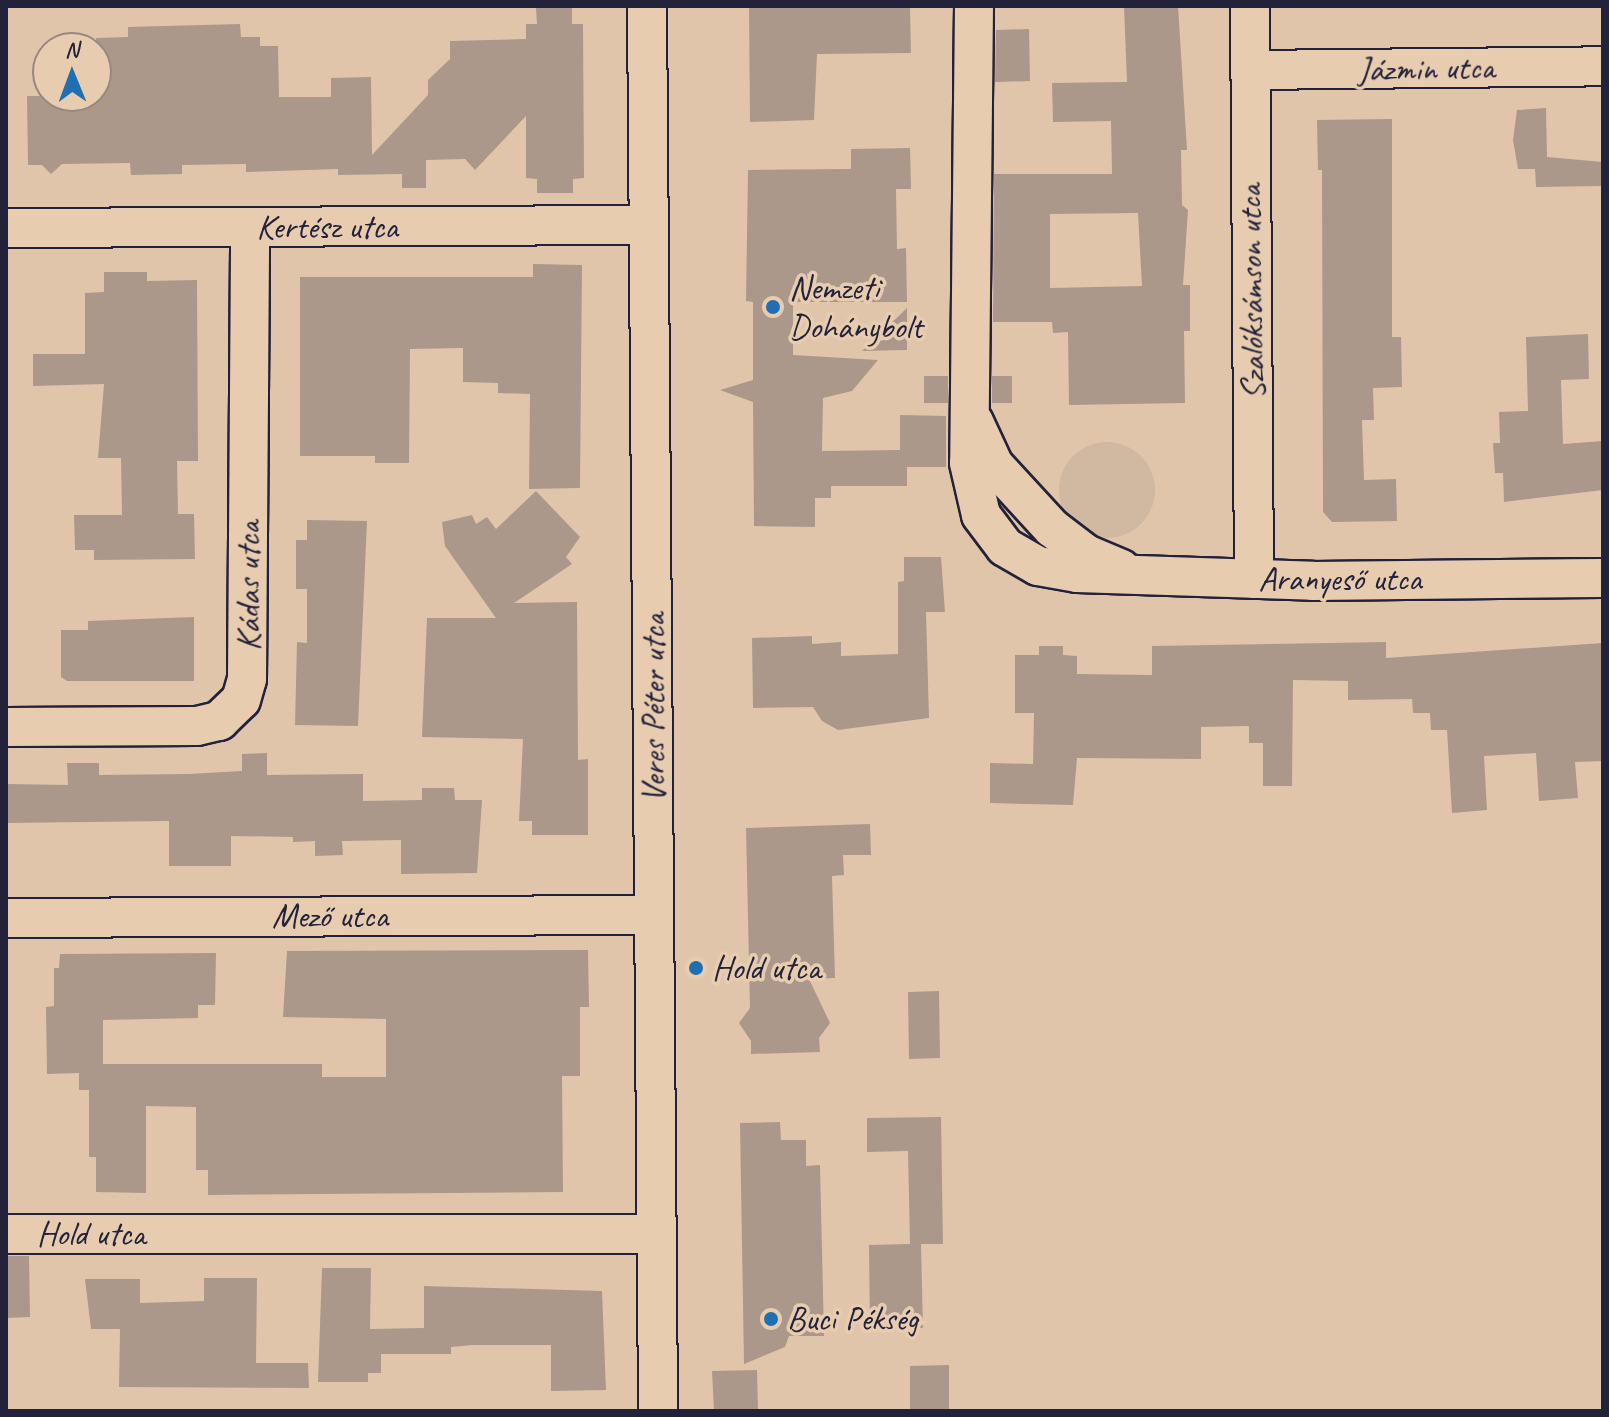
<!DOCTYPE html>
<meta charset="utf-8">
<style>
body{margin:0}
#map{position:relative;width:1609px;height:1417px;overflow:hidden;background:#e0c5aa;font-family:Caveat,sans-serif}
div>[style]{position:absolute}
[style*='--x']{left:calc(var(--x)*1px);top:calc(var(--y)*1px);width:calc(var(--w)*1px);rotate:calc(var(--a)*1deg)}
.built>*{inset:0;background:#d0b8a1}
.round{border-radius:50%}
.building>*{inset:0;background:#ab988b}
.roads{filter:drop-shadow(2px 0 #22223b) drop-shadow(-2px 0 #22223b) drop-shadow(0 2px #22223b) drop-shadow(0 -2px #22223b)}
.minor>*{height:38px;margin:-19px;padding:0 19px;transform-origin:19px;border-radius:19px;background:#e8ccaf}
.dots>*{width:22px;height:22px;translate:-50% -50%;box-sizing:border-box;border:4px solid #e8ccaf;border-radius:50%}
span{translate:-50% -50%;white-space:nowrap;text-align:center;line-height:1.15;-webkit-text-stroke:7px #e8ccaf;paint-order:stroke}
.street-label{font-size:34px;color:#22223b}
.poi-label{font-size:34px;color:#22223b}
.left{translate:0 -50%;text-align:left}
.frame{position:absolute;inset:0;border:8px solid #22223b;pointer-events:none}
.north{position:absolute;left:32px;top:32px;width:80px;height:80px;box-sizing:border-box;background:#e8ccaf;border:2px solid #998881;border-radius:50%;rotate:359deg;font-size:22px;font-weight:700;line-height:32px;text-align:center;color:#22223b}
.north::after{content:'';display:block;margin:auto;width:28px;height:36px;background:#1f6fb2;clip-path:polygon(50% 0,100% 100%,50% 72%,0 100%)}
</style>
<div id="map">
<div class="built">
<div class="round" style="left:1059px;top:442px;width:96px;height:96px"></div>
</div>
<div class="building">
<div style="clip-path:polygon(749px 6px,910px 6px,911px 53px,817px 54px,814px 120px,750px 122px)"></div>
<div style="clip-path:polygon(evenodd,1124px 6px,1178px 6px,1187px 150px,1181px 150px,1182px 205px,1188px 210px,1183px 285px,1190px 285px,1190px 331px,1184px 331px,1185px 403px,1069px 405px,1068px 332px,1053px 333px,1052px 322px,993px 322px,994px 174px,1112px 174px,1111px 121px,1053px 122px,1052px 83px,1127px 82px,1124px 6px,1138px 213px,1142px 286px,1050px 288px,1050px 214px,1138px 213px)"></div>
<div style="clip-path:polygon(536px 8px,572px 8px,572px 24px,583px 24px,584px 178px,573px 179px,573px 193px,537px 193px,537px 179px,526px 178px,526px 116px,475px 170px,465px 159px,426px 160px,426px 188px,402px 188px,402px 174px,338px 175px,338px 169px,246px 172px,246px 164px,182px 165px,182px 174px,131px 175px,130px 163px,62px 164px,51px 174px,42px 165px,28px 165px,27px 96px,96px 96px,96px 38px,128px 37px,128px 27px,240px 24px,241px 37px,260px 37px,260px 46px,278px 46px,279px 97px,331px 97px,331px 78px,371px 77px,372px 155px,428px 95px,428px 80px,450px 59px,450px 41px,526px 39px,526px 24px,537px 24px)"></div>
<div style="clip-path:polygon(1029px 29px,1030px 81px,995px 82px,996px 30px)"></div>
<div style="clip-path:polygon(1546px 108px,1547px 157px,1603px 162px,1603px 186px,1536px 187px,1535px 169px,1518px 169px,1513px 140px,1517px 110px)"></div>
<div style="clip-path:polygon(1392px 119px,1392px 337px,1401px 337px,1402px 387px,1373px 388px,1374px 420px,1362px 420px,1364px 480px,1396px 479px,1397px 521px,1332px 522px,1323px 512px,1322px 170px,1318px 170px,1317px 120px)"></div>
<div style="clip-path:polygon(910px 148px,911px 189px,896px 189px,897px 249px,906px 248px,907px 302px,793px 302px,793px 355px,878px 360px,852px 391px,823px 398px,822px 451px,900px 450px,900px 415px,946px 416px,946px 467px,907px 467px,907px 486px,831px 486px,831px 498px,815px 498px,815px 527px,754px 526px,753px 402px,720px 390px,753px 380px,753px 302px,746px 301px,748px 170px,851px 169px,851px 149px)"></div>
<div style="clip-path:polygon(533px 264px,582px 265px,580px 488px,529px 489px,530px 394px,498px 393px,498px 383px,463px 382px,463px 348px,410px 349px,409px 463px,375px 463px,375px 456px,300px 456px,300px 277px,533px 277px)"></div>
<div style="clip-path:polygon(104px 272px,147px 272px,147px 281px,197px 280px,198px 461px,177px 461px,178px 514px,194px 514px,195px 559px,94px 560px,94px 550px,75px 550px,74px 515px,122px 515px,121px 458px,98px 458px,104px 384px,33px 386px,33px 354px,85px 354px,85px 293px,104px 292px)"></div>
<div style="clip-path:polygon(907px 308px,907px 350px,862px 351px)"></div>
<div style="clip-path:polygon(1588px 334px,1589px 379px,1561px 380px,1563px 444px,1603px 441px,1603px 490px,1504px 502px,1503px 473px,1495px 473px,1493px 443px,1500px 443px,1499px 412px,1528px 411px,1526px 337px)"></div>
<div style="clip-path:polygon(924px 376px,948px 376px,948px 403px,924px 403px)"></div>
<div style="clip-path:polygon(992px 376px,1012px 376px,1012px 403px,992px 403px)"></div>
<div style="clip-path:polygon(536px 491px,580px 537px,566px 557px,572px 564px,514px 603px,577px 602px,578px 760px,588px 759px,588px 835px,532px 835px,532px 821px,519px 821px,523px 739px,422px 737px,427px 618px,496px 618px,445px 546px,442px 522px,472px 515px,476px 524px,487px 517px,496px 529px)"></div>
<div style="clip-path:polygon(307px 520px,367px 521px,358px 726px,295px 725px,297px 642px,307px 643px,307px 589px,296px 589px,296px 540px,307px 540px)"></div>
<div style="clip-path:polygon(904px 557px,941px 557px,945px 612px,926px 612px,929px 718px,838px 730px,822px 721px,813px 707px,753px 708px,752px 638px,812px 636px,812px 644px,841px 642px,841px 656px,898px 654px,898px 582px,904px 581px)"></div>
<div style="clip-path:polygon(194px 617px,194px 681px,67px 681px,61px 677px,61px 630px,88px 630px,88px 621px)"></div>
<div style="clip-path:polygon(1386px 642px,1386px 658px,1603px 643px,1603px 761px,1575px 762px,1578px 798px,1539px 801px,1536px 753px,1484px 756px,1487px 810px,1452px 813px,1447px 730px,1431px 730px,1430px 713px,1413px 713px,1412px 699px,1348px 700px,1348px 681px,1293px 680px,1292px 786px,1263px 786px,1263px 743px,1249px 743px,1249px 726px,1201px 727px,1201px 759px,1077px 758px,1073px 805px,990px 803px,990px 763px,1033px 764px,1034px 713px,1015px 713px,1015px 655px,1039px 655px,1039px 646px,1063px 646px,1063px 655px,1077px 656px,1077px 674px,1152px 675px,1152px 646px)"></div>
<div style="clip-path:polygon(267px 753px,267px 775px,363px 774px,363px 801px,422px 800px,422px 788px,454px 788px,455px 800px,482px 800px,477px 873px,401px 874px,401px 840px,342px 841px,343px 855px,315px 856px,315px 841px,293px 842px,293px 837px,231px 836px,231px 866px,169px 866px,169px 821px,6px 823px,6px 784px,68px 785px,67px 763px,99px 763px,99px 775px,189px 774px,242px 771px,242px 754px)"></div>
<div style="clip-path:polygon(870px 824px,871px 855px,843px 855px,844px 875px,832px 876px,835px 978px,809px 979px,830px 1023px,819px 1038px,820px 1052px,751px 1054px,751px 1041px,739px 1023px,750px 1008px,746px 828px)"></div>
<div style="clip-path:polygon(588px 950px,589px 1007px,580px 1007px,580px 1076px,562px 1076px,563px 1192px,208px 1195px,208px 1170px,196px 1170px,196px 1107px,146px 1106px,146px 1193px,96px 1192px,96px 1157px,89px 1157px,89px 1090px,79px 1090px,79px 1073px,47px 1074px,46px 1007px,54px 1006px,54px 968px,59px 968px,60px 954px,216px 953px,215px 1005px,198px 1005px,198px 1018px,103px 1020px,103px 1064px,322px 1064px,322px 1077px,386px 1077px,386px 1019px,283px 1017px,287px 951px)"></div>
<div style="clip-path:polygon(939px 991px,940px 1058px,909px 1059px,908px 992px)"></div>
<div style="clip-path:polygon(941px 1117px,943px 1244px,921px 1244px,923px 1328px,870px 1329px,869px 1245px,910px 1244px,908px 1151px,867px 1152px,867px 1118px)"></div>
<div style="clip-path:polygon(780px 1122px,781px 1140px,806px 1140px,806px 1166px,820px 1165px,824px 1336px,789px 1336px,785px 1347px,744px 1364px,740px 1123px)"></div>
<div style="clip-path:polygon(6px 1256px,29px 1256px,30px 1317px,6px 1318px)"></div>
<div style="clip-path:polygon(322px 1268px,371px 1268px,370px 1329px,424px 1328px,424px 1286px,602px 1291px,606px 1390px,551px 1391px,551px 1345px,473px 1345px,451px 1347px,451px 1354px,381px 1354px,381px 1373px,368px 1373px,368px 1382px,318px 1382px)"></div>
<div style="clip-path:polygon(204px 1278px,257px 1278px,256px 1363px,308px 1363px,309px 1388px,119px 1387px,120px 1329px,91px 1329px,85px 1279px,140px 1279px,140px 1303px,204px 1301px)"></div>
<div style="clip-path:polygon(949px 1365px,949px 1411px,910px 1411px,910px 1366px)"></div>
<div style="clip-path:polygon(757px 1370px,758px 1411px,714px 1411px,712px 1371px)"></div>
</div>
<div class="roads">
<div class="minor">
<div style="--x:647;--y:6;--w:1405;--a:89.55"></div>
<div style="--x:974;--y:6;--w:457;--a:90.6"></div>
<div style="--x:969;--y:463;--w:53;--a:77"></div>
<div style="--x:981;--y:515;--w:40;--a:53"></div>
<div style="--x:1005;--y:547;--w:38;--a:30"></div>
<div style="--x:1038;--y:566;--w:40;--a:10"></div>
<div style="--x:1077;--y:573;--w:236;--a:1.9"></div>
<div style="--x:1313;--y:581;--w:290;--a:-0.6"></div>
<div style="--x:1250;--y:6;--w:573;--a:89.6"></div>
<div style="--x:1250;--y:70;--w:353;--a:-0.6"></div>
<div style="--x:6;--y:228;--w:643;--a:-0.27"></div>
<div style="--x:974;--y:422;--w:47;--a:65.1"></div>
<div style="--x:994;--y:465;--w:86;--a:47.4"></div>
<div style="--x:1052;--y:528;--w:43;--a:37.4"></div>
<div style="--x:1086;--y:554;--w:38;--a:23"></div>
<div style="--x:6;--y:727;--w:191;--a:-0.3"></div>
<div style="--x:197;--y:726;--w:23;--a:-13"></div>
<div style="--x:219;--y:721;--w:30;--a:-44"></div>
<div style="--x:241;--y:700;--w:22;--a:-74"></div>
<div style="--x:247;--y:679;--w:452;--a:-89.6"></div>
<div style="--x:6;--y:918;--w:648;--a:-0.27"></div>
<div style="--x:6;--y:1234;--w:651;--a:0"></div>
</div>
</div>
<div class="dots">
<div style="left:773px;top:307px;background:#1f6fb2"></div>
<div style="left:696px;top:968px;background:#1f6fb2"></div>
<div style="left:771px;top:1319px;background:#1f6fb2"></div>
</div>
<div class="street-label">
<span style="left:1426px;top:68px;rotate:-1deg">Jázmin utca</span>
<span style="left:327px;top:227px">Kertész utca</span>
<span style="left:1251px;top:292px;rotate:-91deg">Szalóksámson utca</span>
<span style="left:1340px;top:579px">Aranyeső utca</span>
<span style="left:248px;top:586px;rotate:-90deg">Kádas utca</span>
<span style="left:653px;top:708px;rotate:-90deg">Veres Péter utca</span>
<span style="left:330px;top:916px">Mező utca</span>
<span style="left:91px;top:1234px">Hold utca</span>
</div>
<div class="poi-label">
<span class="left" style="left:789px;top:307px">Nemzeti<br>Dohánybolt</span>
<span class="left" style="left:712px;top:968px">Hold utca</span>
<span class="left" style="left:787px;top:1319px">Buci Pékség</span>
</div>
<div class="frame"></div>
<div class="north">N</div>
</div>
